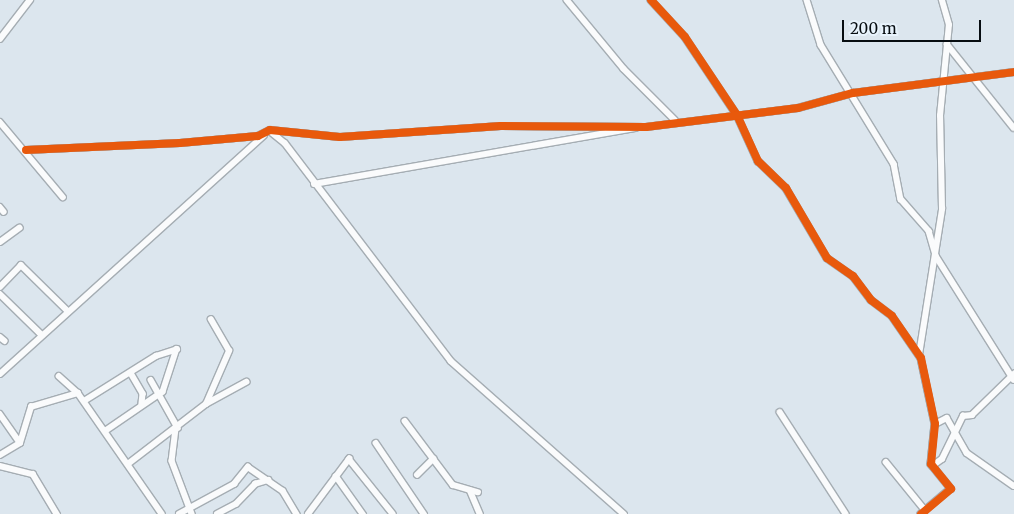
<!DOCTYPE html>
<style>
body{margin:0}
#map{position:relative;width:1014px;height:514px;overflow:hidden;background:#dce6ee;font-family:Merriweather,serif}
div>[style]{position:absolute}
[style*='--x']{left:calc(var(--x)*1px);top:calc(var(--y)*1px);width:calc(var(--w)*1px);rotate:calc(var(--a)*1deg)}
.roads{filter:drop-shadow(1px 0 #a5adb3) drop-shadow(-1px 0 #a5adb3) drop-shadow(0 1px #a5adb3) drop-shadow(0 -1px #a5adb3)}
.street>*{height:5.5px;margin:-2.75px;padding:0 2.75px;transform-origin:2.75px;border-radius:2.75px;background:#fafbfc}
.cycleway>*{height:8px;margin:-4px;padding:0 4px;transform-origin:4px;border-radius:4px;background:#e8590c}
span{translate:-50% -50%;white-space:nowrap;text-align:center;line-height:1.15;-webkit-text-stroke:4px #e8f3fc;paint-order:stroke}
.scale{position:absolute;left:842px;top:20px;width:139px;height:22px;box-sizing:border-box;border:2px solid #070d11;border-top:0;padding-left:6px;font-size:15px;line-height:18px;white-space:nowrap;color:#070d11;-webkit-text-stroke:4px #e8f3fc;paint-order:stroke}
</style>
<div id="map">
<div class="roads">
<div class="street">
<div style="--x:567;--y:0;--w:89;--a:50.4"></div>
<div style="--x:624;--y:69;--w:72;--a:45"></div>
<div style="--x:651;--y:0;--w:50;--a:47.4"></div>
<div style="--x:685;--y:37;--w:94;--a:56.3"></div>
<div style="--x:737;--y:115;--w:51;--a:65.5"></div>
<div style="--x:758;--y:161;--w:39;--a:44"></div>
<div style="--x:786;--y:188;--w:81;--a:59.6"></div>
<div style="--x:827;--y:258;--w:32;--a:35"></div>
<div style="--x:853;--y:276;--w:30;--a:53"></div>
<div style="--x:871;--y:300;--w:26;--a:37"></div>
<div style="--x:892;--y:316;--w:51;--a:55.4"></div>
<div style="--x:921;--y:358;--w:67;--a:78"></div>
<div style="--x:935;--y:424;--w:40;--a:95.7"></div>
<div style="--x:931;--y:464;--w:32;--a:51"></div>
<div style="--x:951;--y:489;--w:39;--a:140"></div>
<div style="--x:807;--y:0;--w:47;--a:72.7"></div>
<div style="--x:821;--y:45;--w:140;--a:58.5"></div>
<div style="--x:894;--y:164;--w:36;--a:79"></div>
<div style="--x:901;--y:199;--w:43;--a:48.8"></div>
<div style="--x:929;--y:231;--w:26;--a:74"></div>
<div style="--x:936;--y:256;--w:146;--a:57.8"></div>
<div style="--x:0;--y:39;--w:49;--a:-52.4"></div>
<div style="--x:947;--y:44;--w:107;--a:51.4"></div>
<div style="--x:0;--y:122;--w:98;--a:50"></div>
<div style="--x:270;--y:131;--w:19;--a:39"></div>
<div style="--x:285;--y:143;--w:274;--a:52.7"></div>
<div style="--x:451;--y:361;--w:231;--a:41.5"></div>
<div style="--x:26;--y:150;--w:154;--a:-2.6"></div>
<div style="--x:180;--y:143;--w:78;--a:-5.1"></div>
<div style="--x:258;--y:136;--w:13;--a:-27"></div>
<div style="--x:270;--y:130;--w:70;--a:5.7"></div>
<div style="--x:340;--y:137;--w:161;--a:-3.9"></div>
<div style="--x:501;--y:126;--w:145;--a:0.4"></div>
<div style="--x:646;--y:127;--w:153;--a:-7.1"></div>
<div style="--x:798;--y:108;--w:57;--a:-15.3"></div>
<div style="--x:853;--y:93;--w:162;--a:-7.4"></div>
<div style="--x:314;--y:184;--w:327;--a:-9.9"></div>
<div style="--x:0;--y:207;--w:6;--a:51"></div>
<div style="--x:0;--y:242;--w:24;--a:-36"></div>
<div style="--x:0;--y:287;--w:30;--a:-46"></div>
<div style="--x:21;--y:265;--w:64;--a:44.4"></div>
<div style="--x:0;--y:294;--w:59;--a:44.3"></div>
<div style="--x:0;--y:337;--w:6;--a:39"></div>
<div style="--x:919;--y:355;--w:148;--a:-81"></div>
<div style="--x:942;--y:209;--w:93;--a:-91.2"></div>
<div style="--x:940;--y:116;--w:91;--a:-84.4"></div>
<div style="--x:949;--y:25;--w:26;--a:-106"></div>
<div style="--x:131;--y:373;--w:24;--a:60"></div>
<div style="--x:143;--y:394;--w:10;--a:96"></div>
<div style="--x:0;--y:374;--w:355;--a:-42.1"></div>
<div style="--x:59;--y:376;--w:25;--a:42"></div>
<div style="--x:78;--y:393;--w:147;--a:55.2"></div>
<div style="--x:151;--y:380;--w:55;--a:60.6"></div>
<div style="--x:84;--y:401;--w:85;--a:-32"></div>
<div style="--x:156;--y:356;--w:22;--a:-18"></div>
<div style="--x:177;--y:349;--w:45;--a:108"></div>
<div style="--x:163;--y:392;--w:69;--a:145.6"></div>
<div style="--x:206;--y:404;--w:58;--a:-66.5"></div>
<div style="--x:229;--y:351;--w:36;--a:-120"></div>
<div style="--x:780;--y:412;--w:121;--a:57.1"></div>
<div style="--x:0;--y:414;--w:35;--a:55"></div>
<div style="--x:405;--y:421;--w:80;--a:53.1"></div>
<div style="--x:453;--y:485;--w:26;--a:16"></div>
<div style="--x:935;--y:424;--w:13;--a:-27"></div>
<div style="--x:947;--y:418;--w:40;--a:60.3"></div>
<div style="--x:967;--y:453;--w:57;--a:35.1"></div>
<div style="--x:176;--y:429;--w:32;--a:97"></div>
<div style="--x:172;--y:461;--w:57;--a:69.3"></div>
<div style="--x:376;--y:443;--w:86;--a:55.9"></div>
<div style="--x:0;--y:455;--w:23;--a:-31"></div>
<div style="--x:20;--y:443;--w:38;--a:-73"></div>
<div style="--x:31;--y:407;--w:49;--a:-16.6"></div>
<div style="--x:886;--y:462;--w:62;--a:50.9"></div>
<div style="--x:128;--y:464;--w:98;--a:-37.6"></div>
<div style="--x:206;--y:404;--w:46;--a:-28.8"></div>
<div style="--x:0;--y:466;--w:34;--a:14"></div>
<div style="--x:33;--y:474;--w:47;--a:59"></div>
<div style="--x:932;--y:466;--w:12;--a:-35"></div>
<div style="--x:942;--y:459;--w:48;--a:-64"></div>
<div style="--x:963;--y:416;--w:9;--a:-6"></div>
<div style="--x:972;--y:415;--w:59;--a:-44.3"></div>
<div style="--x:417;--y:475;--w:23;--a:-45"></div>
<div style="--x:336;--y:476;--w:47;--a:54.6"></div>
<div style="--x:470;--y:490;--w:26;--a:67"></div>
<div style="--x:179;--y:514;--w:63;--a:-28.6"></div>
<div style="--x:234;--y:484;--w:22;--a:-51"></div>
<div style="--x:248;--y:467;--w:42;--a:34.4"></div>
<div style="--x:283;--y:491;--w:27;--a:59"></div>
<div style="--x:217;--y:514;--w:21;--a:-28"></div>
<div style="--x:236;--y:504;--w:28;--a:-46"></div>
<div style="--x:255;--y:484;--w:14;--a:-17"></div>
<div style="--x:308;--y:514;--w:69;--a:-53.3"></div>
<div style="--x:349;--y:459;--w:70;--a:51.3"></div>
</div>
</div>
<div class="cycleway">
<div style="--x:651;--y:0;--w:50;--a:47.4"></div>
<div style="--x:685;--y:37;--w:94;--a:56.3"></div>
<div style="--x:737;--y:115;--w:51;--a:65.5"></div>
<div style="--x:758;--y:161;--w:39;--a:44"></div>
<div style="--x:786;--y:188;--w:81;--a:59.6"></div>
<div style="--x:827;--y:258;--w:32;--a:35"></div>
<div style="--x:853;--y:276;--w:30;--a:53"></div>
<div style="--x:871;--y:300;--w:26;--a:37"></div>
<div style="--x:892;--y:316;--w:51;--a:55.4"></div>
<div style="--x:921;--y:358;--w:67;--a:78"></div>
<div style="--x:935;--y:424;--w:40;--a:95.7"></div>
<div style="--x:931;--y:464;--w:32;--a:51"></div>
<div style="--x:951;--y:489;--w:39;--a:140"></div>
<div style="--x:26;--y:150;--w:154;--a:-2.6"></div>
<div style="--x:180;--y:143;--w:78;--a:-5.1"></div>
<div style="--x:258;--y:136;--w:13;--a:-27"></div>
<div style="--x:270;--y:130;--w:70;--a:5.7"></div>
<div style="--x:340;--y:137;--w:161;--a:-3.9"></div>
<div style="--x:501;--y:126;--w:145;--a:0.4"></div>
<div style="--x:646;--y:127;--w:153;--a:-7.1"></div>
<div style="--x:798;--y:108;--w:57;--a:-15.3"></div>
<div style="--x:853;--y:93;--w:162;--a:-7.4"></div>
</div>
<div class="scale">200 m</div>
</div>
